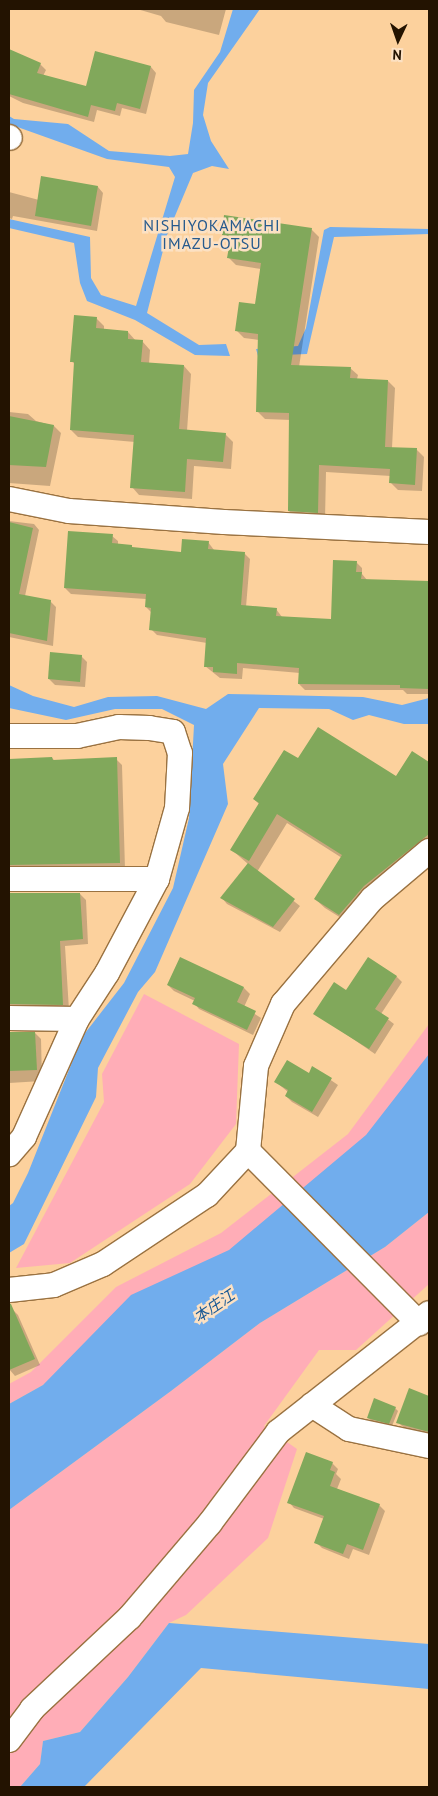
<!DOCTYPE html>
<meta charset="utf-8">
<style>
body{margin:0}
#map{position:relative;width:438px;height:1796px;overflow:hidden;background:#fcd19d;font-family:"PT Sans","Noto Sans JP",sans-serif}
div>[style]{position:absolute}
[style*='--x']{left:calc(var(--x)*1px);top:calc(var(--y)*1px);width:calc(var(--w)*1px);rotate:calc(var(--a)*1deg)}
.green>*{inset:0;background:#ffadb7}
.water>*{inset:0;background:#71aded}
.shadow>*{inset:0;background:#0003}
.building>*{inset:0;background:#81a85b}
.roads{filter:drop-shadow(1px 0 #9a7241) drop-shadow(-1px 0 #9a7241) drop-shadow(0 1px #9a7241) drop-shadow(0 -1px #9a7241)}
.street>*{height:24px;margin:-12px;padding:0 12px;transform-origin:12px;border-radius:12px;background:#fff}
span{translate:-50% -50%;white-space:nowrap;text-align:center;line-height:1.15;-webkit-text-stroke:5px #fce1c3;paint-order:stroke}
.water-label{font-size:15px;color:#1b5a95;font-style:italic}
.quarter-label{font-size:16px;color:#265a8d;letter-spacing:1px}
.frame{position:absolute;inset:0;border:10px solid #231301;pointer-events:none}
.north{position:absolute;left:373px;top:15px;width:50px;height:50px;-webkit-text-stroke:4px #fce1c3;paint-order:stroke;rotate:183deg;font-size:14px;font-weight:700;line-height:20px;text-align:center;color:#231301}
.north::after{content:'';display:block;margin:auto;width:18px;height:22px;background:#231301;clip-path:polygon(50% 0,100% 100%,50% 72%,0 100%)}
</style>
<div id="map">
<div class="green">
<div style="clip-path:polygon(144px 994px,239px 1044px,236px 1124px,190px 1184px,70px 1263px,16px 1268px,104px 1102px,102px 1074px)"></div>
<div style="clip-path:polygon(429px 1024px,429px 1096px,406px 1129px,43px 1385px,9px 1404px,9px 1384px,31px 1372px,116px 1287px,221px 1233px,348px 1134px)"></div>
<div style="clip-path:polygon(429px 1212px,429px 1284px,356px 1350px,319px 1350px,264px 1426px,297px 1449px,268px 1538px,186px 1615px,169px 1623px,128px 1677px,80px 1732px,43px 1741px,40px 1764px,20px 1787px,9px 1787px,9px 1510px,171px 1391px,260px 1323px,385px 1247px)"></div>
</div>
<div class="water">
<div style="clip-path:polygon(233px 9px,260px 9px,208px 83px,203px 115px,211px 141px,229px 169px,212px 166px,193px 173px,167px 235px,147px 313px,199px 345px,226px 344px,230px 356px,195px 355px,135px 320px,87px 301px,80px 283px,74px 243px,9px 228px,9px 219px,90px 237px,91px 278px,101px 295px,136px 306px,175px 177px,169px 167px,107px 159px,9px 124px,9px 116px,14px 119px,68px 124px,109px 151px,170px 156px,188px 154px,193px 123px,194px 90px,220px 52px)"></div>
<div style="clip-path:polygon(330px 227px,429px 229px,429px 234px,334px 237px,307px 354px,258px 356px,256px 349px,298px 346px,306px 328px,324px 230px)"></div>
<div style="clip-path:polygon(9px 685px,33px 696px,74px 707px,108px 697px,157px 696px,206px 709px,228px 694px,363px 697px,402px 705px,429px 698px,429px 724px,404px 724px,369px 715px,353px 720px,329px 709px,259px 708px,223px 764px,228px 804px,155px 972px,138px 992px,98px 1068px,96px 1097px,24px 1244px,9px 1253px,9px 1206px,13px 1203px,28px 1173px,82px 1037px,124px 983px,173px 888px,189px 818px,194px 725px,162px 709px,115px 709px,66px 720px,9px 708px)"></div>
<div style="clip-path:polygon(429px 1054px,429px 1212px,385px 1247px,260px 1323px,171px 1391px,9px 1510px,9px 1404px,43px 1385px,131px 1295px,229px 1250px,366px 1135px)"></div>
<div style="clip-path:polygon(169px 1623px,429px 1644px,429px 1689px,201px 1668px,84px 1787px,20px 1787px,40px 1764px,43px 1741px,80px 1732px,128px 1677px)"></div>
</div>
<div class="shadow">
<div style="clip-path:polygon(137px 9px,226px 9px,219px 35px,166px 22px,161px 16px)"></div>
<div style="clip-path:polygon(15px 53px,40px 64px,46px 70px,43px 76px,87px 88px,151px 67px,156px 73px,146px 114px,122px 108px,120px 116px,97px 110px,94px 122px,23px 103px,9px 96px,9px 67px)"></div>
<div style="clip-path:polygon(42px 178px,98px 187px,103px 193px,97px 231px,13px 216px,12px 219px,9px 218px,9px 192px,39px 200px)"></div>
<div style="clip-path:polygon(311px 229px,319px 237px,299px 367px,350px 368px,358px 375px,357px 379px,388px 381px,395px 388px,392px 448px,416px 449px,424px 457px,422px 491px,398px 490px,391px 483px,391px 476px,326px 472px,325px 520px,296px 518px,289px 511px,291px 420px,265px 419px,257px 411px,259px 340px,244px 338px,236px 330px,256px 305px,261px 269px,236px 265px,229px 258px,230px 242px,223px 234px)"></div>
<div style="clip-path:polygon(96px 318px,104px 326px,104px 330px,128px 332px,136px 341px,142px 341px,150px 350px,149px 364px,184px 366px,191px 374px,187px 431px,225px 434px,233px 442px,231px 469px,194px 466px,192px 499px,139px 495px,132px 487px,135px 442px,78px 437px,71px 430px,76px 365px,71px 361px)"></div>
<div style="clip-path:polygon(9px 412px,28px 414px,36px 421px,54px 426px,61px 433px,50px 486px,9px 483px)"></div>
<div style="clip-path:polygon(9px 521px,34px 524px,39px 530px,25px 596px,50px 601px,56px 607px,53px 646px,9px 637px)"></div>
<div style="clip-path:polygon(112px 536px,118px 541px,118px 545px,133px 549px,182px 553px,208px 542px,214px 550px,244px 553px,250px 559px,246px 607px,276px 609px,282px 617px,332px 620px,356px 562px,362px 568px,362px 574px,367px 580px,429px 582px,429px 694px,407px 694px,403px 690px,305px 690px,299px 684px,300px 673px,243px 668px,242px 679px,220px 678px,205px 666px,207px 643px,157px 635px,151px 629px,152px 613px,146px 607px,146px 599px,71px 594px,65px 588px)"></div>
<div style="clip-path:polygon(81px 656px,87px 662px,85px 687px,55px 685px,49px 679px)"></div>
<div style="clip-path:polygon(412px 752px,429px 763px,429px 851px,349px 923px,325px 908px,315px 899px,342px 858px,287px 823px,257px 872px,300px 906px,280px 932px,227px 904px,222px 898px,248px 864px,232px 850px,259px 804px,254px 799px,299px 760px,396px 777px)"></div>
<div style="clip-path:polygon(52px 758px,56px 762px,116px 759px,122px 765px,125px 869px,9px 873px,9px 760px)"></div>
<div style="clip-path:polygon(9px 894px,80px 894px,86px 900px,88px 944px,65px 946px,69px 1010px,9px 1013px)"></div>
<div style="clip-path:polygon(181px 959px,244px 988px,250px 994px,244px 1007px,261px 1018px,253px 1035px,199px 1009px,194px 1003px,195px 1001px,174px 991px,168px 985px)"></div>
<div style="clip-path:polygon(396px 976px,402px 982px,381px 1014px,394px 1024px,375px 1054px,315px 1013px,346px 992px)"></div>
<div style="clip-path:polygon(9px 1032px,35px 1033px,41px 1039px,42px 1081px,9px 1083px)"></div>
<div style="clip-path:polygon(313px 1068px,338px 1085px,318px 1117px,292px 1102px,286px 1096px,288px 1092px,276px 1082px,309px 1074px)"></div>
<div style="clip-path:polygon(12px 1309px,18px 1315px,40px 1365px,15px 1376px,9px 1369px,9px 1310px)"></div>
<div style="clip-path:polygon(410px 1390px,429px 1397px,429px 1436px,404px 1428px,398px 1422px)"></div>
<div style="clip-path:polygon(395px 1408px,398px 1411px,392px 1426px,371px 1421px,368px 1418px)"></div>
<div style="clip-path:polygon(332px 1463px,338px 1469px,336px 1474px,341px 1479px,337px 1489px,379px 1505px,385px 1511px,369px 1555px,353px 1549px,349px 1559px,322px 1548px,316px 1542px,324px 1519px,294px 1508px,289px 1502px)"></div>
</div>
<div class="building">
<div style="clip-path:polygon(9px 49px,41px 63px,37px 73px,86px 86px,95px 51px,151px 66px,140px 109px,117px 103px,115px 111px,91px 105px,88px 117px,9px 94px)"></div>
<div style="clip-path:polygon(41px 176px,98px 186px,91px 226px,35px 216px)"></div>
<div style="clip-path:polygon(224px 215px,312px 228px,291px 365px,351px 367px,350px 378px,388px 380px,385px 447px,417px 448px,415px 485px,389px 483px,390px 469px,319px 465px,318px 513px,288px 511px,289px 413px,256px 412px,258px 334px,235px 331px,239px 302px,255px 304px,261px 263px,227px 258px,231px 236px,222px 235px)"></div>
<div style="clip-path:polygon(74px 315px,97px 317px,96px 328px,128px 331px,128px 339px,143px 340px,141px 362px,184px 365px,179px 429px,226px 433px,223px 462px,187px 459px,185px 492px,130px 488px,134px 435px,70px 430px,74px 362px,70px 362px)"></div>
<div style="clip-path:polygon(9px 416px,54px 425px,46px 467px,9px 465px)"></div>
<div style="clip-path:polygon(9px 522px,33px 528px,19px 594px,51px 600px,47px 641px,9px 633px)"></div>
<div style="clip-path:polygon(68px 531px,113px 534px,112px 543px,132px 545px,132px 547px,181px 552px,182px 539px,209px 541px,208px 549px,245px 552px,241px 605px,277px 608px,276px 616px,331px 619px,333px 560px,357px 561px,356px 572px,362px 572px,361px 579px,429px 581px,429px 689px,400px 688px,400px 685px,298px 684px,299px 668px,237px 663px,237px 674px,213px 672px,213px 667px,204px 667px,206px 638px,149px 630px,151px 608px,145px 607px,146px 594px,64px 588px)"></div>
<div style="clip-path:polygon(50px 652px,82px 655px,80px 682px,48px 679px)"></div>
<div style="clip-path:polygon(318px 727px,396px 776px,412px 751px,429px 762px,429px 834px,364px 886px,339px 915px,314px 899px,342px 855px,277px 814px,249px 861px,230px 850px,259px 803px,253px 799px,284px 750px,298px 758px)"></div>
<div style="clip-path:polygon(52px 757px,53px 760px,117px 757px,120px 863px,9px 865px,9px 759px)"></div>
<div style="clip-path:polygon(248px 863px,295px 899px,273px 927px,220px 898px)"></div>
<div style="clip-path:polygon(9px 893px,80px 893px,83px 939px,60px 941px,63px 1005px,9px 1004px)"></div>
<div style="clip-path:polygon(180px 957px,244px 987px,237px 1002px,256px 1011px,247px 1030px,192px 1004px,195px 998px,167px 985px)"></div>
<div style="clip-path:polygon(368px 957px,397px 976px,375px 1009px,389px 1018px,369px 1049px,313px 1014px,334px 982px,346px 990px)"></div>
<div style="clip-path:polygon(9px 1032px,35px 1032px,37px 1070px,9px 1071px)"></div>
<div style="clip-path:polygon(287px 1060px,309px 1073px,312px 1066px,332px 1078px,312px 1112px,285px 1096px,288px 1090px,274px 1082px)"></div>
<div style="clip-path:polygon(9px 1303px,11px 1304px,35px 1359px,9px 1370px)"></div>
<div style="clip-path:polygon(409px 1388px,429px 1396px,429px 1432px,396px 1423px)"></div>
<div style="clip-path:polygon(374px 1398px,396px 1407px,389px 1424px,367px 1418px)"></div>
<div style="clip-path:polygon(306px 1452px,333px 1462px,330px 1470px,335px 1472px,330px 1486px,380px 1504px,363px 1550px,347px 1544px,343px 1554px,314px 1543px,324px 1516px,287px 1503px)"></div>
</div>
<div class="roads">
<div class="street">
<div style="--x:9;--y:137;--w:1;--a:45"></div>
<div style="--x:9;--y:499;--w:61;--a:11.3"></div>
<div style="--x:69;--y:511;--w:155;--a:4.1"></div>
<div style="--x:224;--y:522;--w:205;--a:2.8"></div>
<div style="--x:9;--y:736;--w:68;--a:0"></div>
<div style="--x:77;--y:736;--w:43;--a:-12.1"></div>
<div style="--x:119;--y:727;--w:30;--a:2"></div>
<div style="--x:149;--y:728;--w:24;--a:9"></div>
<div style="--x:173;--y:732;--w:22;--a:72"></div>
<div style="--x:180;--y:753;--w:55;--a:93.1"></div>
<div style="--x:177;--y:808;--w:74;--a:105.7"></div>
<div style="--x:157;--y:879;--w:106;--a:118"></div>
<div style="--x:107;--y:973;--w:55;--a:123.1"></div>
<div style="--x:77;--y:1019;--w:129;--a:114.2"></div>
<div style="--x:24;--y:1137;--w:23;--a:131"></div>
<div style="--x:9;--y:879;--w:148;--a:0"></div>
<div style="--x:9;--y:1018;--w:68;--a:0.8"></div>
<div style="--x:248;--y:1151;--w:243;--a:45.2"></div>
<div style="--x:9;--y:1290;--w:45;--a:-6.3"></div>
<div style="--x:54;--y:1285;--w:53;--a:-23.2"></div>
<div style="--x:103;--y:1264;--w:125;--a:-33.6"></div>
<div style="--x:207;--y:1195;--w:60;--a:-47"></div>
<div style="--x:248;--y:1151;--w:85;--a:-84.6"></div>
<div style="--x:256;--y:1066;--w:68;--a:-66.5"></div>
<div style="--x:283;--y:1004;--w:138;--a:-49.7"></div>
<div style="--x:372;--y:899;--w:75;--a:-40.1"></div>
<div style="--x:312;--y:1405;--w:44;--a:33"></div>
<div style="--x:349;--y:1429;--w:82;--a:12"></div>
<div style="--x:9;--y:1740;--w:39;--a:-53"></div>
<div style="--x:32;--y:1709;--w:134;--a:-43.2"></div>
<div style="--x:130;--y:1617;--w:123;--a:-49.6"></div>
<div style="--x:210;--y:1523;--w:114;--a:-53.2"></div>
<div style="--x:278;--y:1432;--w:192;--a:-38.2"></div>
</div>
</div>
<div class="water-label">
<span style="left:214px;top:1306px;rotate:-34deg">本庄江</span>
</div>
<div class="quarter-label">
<span style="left:212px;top:234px">NISHIYOKAMACHI<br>IMAZU-OTSU</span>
</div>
<div class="frame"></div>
<div class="north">N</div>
</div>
